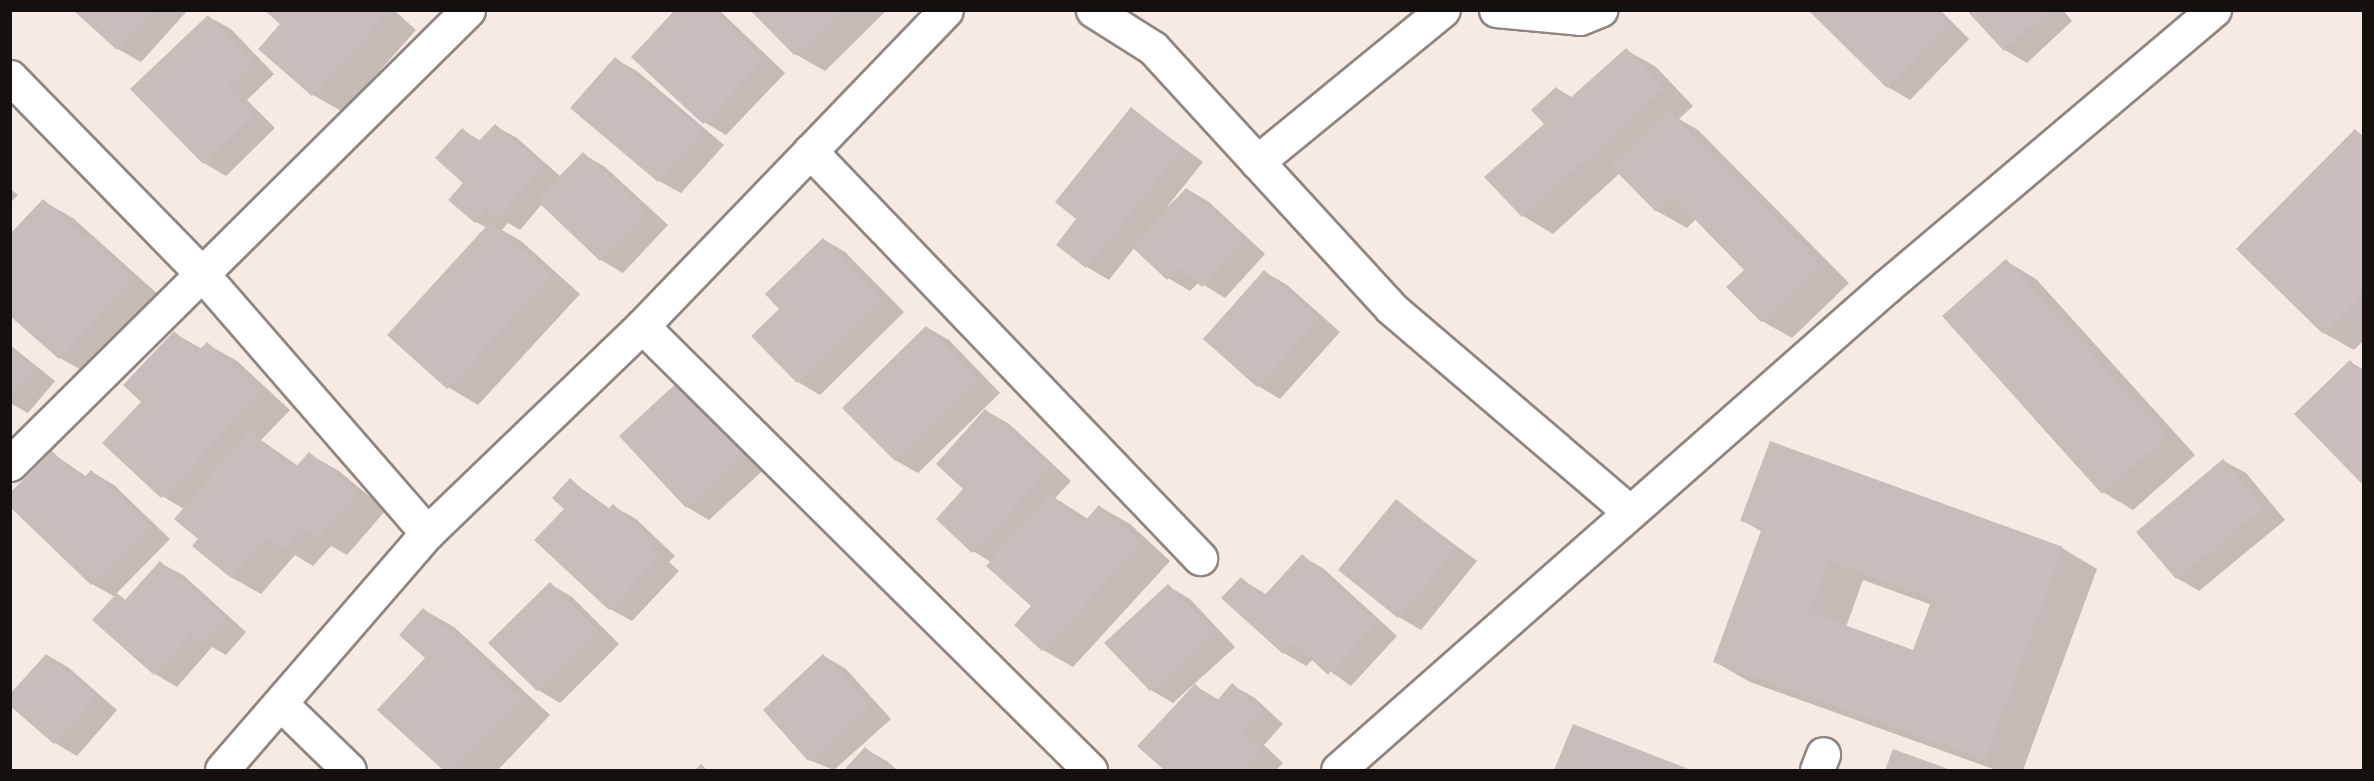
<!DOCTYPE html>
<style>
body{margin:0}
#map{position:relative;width:2374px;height:781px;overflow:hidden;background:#f5eae4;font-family:Cabin,sans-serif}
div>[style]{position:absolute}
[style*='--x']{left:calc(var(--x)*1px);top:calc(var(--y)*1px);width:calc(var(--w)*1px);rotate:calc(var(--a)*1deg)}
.shadow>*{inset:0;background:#0003}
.building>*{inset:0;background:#c9bdbc}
.roads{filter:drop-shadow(2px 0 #8f8680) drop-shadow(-2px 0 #8f8680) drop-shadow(0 2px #8f8680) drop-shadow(0 -2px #8f8680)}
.minor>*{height:33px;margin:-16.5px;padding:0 16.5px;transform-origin:16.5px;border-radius:16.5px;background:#fff}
.tertiary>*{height:33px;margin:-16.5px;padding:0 16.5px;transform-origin:16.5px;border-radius:16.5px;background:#fff}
span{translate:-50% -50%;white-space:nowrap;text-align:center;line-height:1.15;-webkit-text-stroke:4.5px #fff;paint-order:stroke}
.frame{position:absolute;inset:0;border:12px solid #14100e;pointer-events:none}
</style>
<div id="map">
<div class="shadow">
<div style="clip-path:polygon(76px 10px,188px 10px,141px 62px,118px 49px)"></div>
<div style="clip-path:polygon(266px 10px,394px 10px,416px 30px,343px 112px,313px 95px,282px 24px)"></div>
<div style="clip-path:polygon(677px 10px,719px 10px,785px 73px,726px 135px,704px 122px)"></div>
<div style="clip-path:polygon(752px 10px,887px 10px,825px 71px,795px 54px)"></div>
<div style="clip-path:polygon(1810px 10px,1940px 10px,1969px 39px,1910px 100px,1888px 87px)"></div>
<div style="clip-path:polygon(1974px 10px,2063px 10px,2072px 21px,2027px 63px,2005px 50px)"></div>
<div style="clip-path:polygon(209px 17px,231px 29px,274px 74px,247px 100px,275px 128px,226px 176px,204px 163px)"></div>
<div style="clip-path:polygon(1626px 50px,1656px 67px,1693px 106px,1679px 119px,1698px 130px,1849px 283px,1792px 338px,1762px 321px,1728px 287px,1746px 270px,1696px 219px,1687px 228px,1657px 211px,1620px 173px,1553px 234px,1523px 216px,1486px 177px,1546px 124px,1556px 88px,1573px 98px)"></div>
<div style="clip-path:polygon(615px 59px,637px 71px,724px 145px,681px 193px,659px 181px)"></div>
<div style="clip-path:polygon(1131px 109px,1203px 162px,1166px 208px,1187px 189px,1209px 202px,1265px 254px,1225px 298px,1199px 282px,1190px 291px,1168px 278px,1135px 247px,1109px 280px,1087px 267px,1078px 219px)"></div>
<div style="clip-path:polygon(495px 126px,517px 138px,561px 177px,583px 154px,605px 167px,668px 225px,623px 273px,601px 260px,542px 204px,520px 230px,508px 223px,502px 230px,521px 241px,580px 294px,478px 405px,448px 387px,487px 228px,476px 222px,465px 183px,462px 130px,481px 141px)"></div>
<div style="clip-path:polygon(2355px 131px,2364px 136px,2364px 340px,2354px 350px,2324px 333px)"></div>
<div style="clip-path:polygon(10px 189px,18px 195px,10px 203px)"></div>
<div style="clip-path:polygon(43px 201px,73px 218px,161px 297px,90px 375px,60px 358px)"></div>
<div style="clip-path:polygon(823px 239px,845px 252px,904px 312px,820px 395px,798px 382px,781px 309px)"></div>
<div style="clip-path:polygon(2006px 261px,2036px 279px,2195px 455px,2133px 510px,2103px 492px)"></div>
<div style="clip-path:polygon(1265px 272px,1287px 285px,1340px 332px,1280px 399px,1258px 386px,1205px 338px)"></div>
<div style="clip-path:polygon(926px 327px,949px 340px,1000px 393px,918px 473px,895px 460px)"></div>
<div style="clip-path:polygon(174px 333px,202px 349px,207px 344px,237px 361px,290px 410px,261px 440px,298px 466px,309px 454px,339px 471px,386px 510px,347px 555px,331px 546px,313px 566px,295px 555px,261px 594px,231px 577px,200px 539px,184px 509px,162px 496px,143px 401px)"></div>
<div style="clip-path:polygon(10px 345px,55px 381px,28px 413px,10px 403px)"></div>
<div style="clip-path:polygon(2350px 362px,2364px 370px,2364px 484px)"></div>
<div style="clip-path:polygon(684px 379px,771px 463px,709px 520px,687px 507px)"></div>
<div style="clip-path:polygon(986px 411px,1008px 423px,1071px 481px,1055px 498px,1088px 519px,1100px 507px,1130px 524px,1170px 561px,1073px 667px,1043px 650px,1016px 625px,1033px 606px,991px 562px,973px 551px,965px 489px)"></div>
<div style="clip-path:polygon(52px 453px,87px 477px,92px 472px,114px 485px,170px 539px,116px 594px,127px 601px,160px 563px,183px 575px,246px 632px,226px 655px,212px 647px,177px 687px,155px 674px,115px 597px,92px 584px)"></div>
<div style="clip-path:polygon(2224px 461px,2246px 473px,2285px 520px,2199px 591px,2177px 578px)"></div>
<div style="clip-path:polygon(570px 480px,610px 509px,613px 506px,636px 519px,675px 556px,669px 562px,679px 571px,632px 621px,610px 609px,566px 509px)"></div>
<div style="clip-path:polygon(1396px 501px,1477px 561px,1421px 630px,1399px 617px)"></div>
<div style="clip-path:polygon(evenodd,1742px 520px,2062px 548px,2097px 569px,2023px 770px,1996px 770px,1750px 682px,1715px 662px,1762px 532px,1742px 520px,1863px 580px,1932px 605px,1914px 652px,1846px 627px,1863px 580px)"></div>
<div style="clip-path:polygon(1302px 556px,1324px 569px,1397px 636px,1351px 686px,1313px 659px,1306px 666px,1284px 653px,1223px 598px,1241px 579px,1267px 595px)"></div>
<div style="clip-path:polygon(550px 584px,572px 597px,619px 644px,560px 703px,538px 690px,490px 643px)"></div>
<div style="clip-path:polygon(1168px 586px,1190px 599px,1235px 647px,1173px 703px,1151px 690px,1106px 643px)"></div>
<div style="clip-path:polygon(424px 610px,454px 627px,550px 715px,498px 770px,446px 770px,379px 710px,427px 658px)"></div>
<div style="clip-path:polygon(47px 655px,69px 668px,117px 710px,77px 756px,55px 743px,10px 704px)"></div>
<div style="clip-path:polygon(824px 656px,846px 669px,891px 719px,834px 770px,809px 760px)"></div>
<div style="clip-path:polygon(1194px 685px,1219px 700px,1232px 685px,1255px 698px,1283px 724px,1264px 745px,1283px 763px,1276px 770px,1167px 770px,1139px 746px)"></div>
<div style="clip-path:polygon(1574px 726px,1687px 770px,1556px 770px)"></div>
<div style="clip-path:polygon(866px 749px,888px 762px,897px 770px,846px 770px)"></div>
<div style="clip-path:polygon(1894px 751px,1947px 770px,1886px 770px)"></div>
</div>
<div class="building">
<div style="clip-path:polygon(73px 10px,154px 10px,117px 50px)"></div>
<div style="clip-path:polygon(264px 10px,385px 10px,387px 12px,312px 96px,258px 49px,280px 24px)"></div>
<div style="clip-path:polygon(675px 10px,712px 10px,764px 59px,703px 124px,631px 57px)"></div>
<div style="clip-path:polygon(750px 10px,840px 10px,794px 55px)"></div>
<div style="clip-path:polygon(1808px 10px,1932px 10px,1948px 26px,1887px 88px)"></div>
<div style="clip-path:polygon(1972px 10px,2048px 10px,2004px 51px,1969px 13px)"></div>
<div style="clip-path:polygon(208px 15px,253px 61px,226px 87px,253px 115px,203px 164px,130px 89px)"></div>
<div style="clip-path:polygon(1626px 48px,1664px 88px,1522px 217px,1484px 177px,1544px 124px,1531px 110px,1556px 87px,1568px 100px)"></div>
<div style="clip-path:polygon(615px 57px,702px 131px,658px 182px,570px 108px)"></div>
<div style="clip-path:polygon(1131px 107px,1182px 148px,1086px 268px,1056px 245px,1076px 219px,1055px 202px)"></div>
<div style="clip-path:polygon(1668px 111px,1820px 265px,1761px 322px,1726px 287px,1744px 270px,1672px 196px,1656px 212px,1611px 166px)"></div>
<div style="clip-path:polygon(495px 124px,543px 166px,497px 218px,487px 209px,475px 223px,448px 200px,463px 183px,435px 158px,462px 128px,478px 142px)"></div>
<div style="clip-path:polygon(2355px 129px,2364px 138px,2364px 293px,2323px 334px,2236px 249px)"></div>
<div style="clip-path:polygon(583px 152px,646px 212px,600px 261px,536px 200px)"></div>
<div style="clip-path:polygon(1186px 188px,1244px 240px,1202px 287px,1179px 267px,1167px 280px,1132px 247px)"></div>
<div style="clip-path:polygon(43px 199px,133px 279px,59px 359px,10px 316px,10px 234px)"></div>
<div style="clip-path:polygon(491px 221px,551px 276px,447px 389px,387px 335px)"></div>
<div style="clip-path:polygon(823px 238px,883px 299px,797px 383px,751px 336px,779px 309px,765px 294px)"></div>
<div style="clip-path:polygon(2006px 259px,2166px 437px,2102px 494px,1942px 316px)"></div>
<div style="clip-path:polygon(1264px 270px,1319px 318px,1257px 387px,1203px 339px)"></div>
<div style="clip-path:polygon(926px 326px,979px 380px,895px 461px,842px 408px)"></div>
<div style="clip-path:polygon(174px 331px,197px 352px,207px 342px,261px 392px,161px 498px,102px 443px,141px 402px,123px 385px)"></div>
<div style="clip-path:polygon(10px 349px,34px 368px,10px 395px)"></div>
<div style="clip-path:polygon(2350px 360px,2364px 375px,2364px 486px,2294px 414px)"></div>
<div style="clip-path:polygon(683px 377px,750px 449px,686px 508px,619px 436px)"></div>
<div style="clip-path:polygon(985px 409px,1050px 467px,972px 553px,936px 519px,963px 489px,936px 464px)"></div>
<div style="clip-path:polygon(249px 431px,294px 469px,309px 452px,357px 492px,317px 539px,302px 528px,283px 550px,266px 536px,231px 578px,192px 546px,198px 539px,174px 519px)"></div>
<div style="clip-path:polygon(evenodd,1770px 441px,2063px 547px,1985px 760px,1713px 662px,1762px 528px,1740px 521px,1770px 441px,1828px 561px,1932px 599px,1913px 650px,1809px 612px,1828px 561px)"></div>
<div style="clip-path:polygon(52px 451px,82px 480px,91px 470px,149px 526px,91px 585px,10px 507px,10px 493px)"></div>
<div style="clip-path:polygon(2223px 459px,2264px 507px,2176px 579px,2136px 532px)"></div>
<div style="clip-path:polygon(570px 478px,606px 511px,613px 504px,653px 542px,648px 549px,658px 557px,609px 610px,534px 540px,564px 509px,552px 498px)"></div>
<div style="clip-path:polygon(1051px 494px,1083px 523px,1099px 505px,1141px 543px,1042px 651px,1014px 625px,1031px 606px,986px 566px)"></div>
<div style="clip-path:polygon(1396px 499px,1456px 547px,1398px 618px,1338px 570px)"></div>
<div style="clip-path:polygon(1302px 554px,1376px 622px,1328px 675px,1294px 643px,1283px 654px,1221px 598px,1241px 577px,1263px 597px)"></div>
<div style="clip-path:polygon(160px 561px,225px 619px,203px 644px,191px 633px,154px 675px,92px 620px,117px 593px,125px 600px)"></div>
<div style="clip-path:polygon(550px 582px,598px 631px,537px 691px,488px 643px)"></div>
<div style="clip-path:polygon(1168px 584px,1214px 633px,1150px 691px,1104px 643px)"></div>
<div style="clip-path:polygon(423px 608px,521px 697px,452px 770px,443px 770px,377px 710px,425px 658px,399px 635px)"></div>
<div style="clip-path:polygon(46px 654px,96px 696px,54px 744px,10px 706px,10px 694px)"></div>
<div style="clip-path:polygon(823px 654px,870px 705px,808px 761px,763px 710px)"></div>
<div style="clip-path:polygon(1232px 683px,1262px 711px,1242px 732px,1261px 750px,1242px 770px,1164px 770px,1137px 746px,1195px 684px,1215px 703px)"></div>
<div style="clip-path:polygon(1573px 724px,1691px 770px,1554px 770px)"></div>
<div style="clip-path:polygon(865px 747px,891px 770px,844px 770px)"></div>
<div style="clip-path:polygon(1893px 749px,1951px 770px,1885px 770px)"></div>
<div style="clip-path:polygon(701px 764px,707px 770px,695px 770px)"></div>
</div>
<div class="roads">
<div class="minor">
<div style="--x:1093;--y:10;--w:71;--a:32.3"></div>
<div style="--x:1153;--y:48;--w:352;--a:47.5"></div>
<div style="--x:1391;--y:308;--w:314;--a:40.5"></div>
<div style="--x:1496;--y:10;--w:84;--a:5.4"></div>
<div style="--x:1580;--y:18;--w:22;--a:-22"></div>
<div style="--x:810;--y:151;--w:564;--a:46.22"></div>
<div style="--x:1257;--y:162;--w:240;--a:-39.3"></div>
<div style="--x:642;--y:326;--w:631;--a:44.74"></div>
<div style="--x:10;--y:464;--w:645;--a:-44.75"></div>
<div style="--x:427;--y:533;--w:298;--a:-43.9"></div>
<div style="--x:642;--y:326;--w:438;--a:-46.1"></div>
<div style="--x:280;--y:703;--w:96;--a:44.2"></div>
<div style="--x:1338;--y:770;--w:732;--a:-41.4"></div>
<div style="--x:1887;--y:286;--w:428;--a:-40.2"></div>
<div style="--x:1817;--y:770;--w:17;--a:-69"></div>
</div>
<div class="tertiary">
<div style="--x:10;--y:77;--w:277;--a:45.7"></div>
<div style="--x:203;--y:275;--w:342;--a:49"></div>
<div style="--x:427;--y:533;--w:313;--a:130.9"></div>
</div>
</div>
<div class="frame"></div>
</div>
